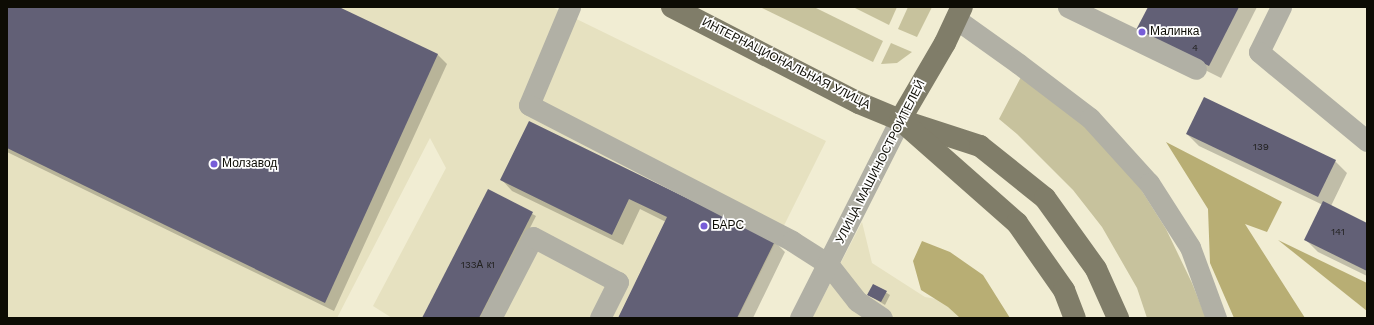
<!DOCTYPE html>
<meta charset="utf-8">
<style>
body{margin:0}
#map{position:relative;width:1374px;height:325px;overflow:hidden;background:#f1edd3;font-family:"Work Sans",sans-serif}
div>[style]{position:absolute}
[style*='--x']{left:calc(var(--x)*1px);top:calc(var(--y)*1px);width:calc(var(--w)*1px);rotate:calc(var(--a)*1deg)}
.built>*{inset:0;background:#e6e1c0}
.green>*{inset:0;background:#c7c29d}
.forest>*{inset:0;background:#b8ae74}
.shadow>*{inset:0;background:#0003}
.building>*{inset:0;background:#626076}
.minor>*{height:21px;margin:-10.5px;padding:0 10.5px;transform-origin:10.5px;border-radius:10.5px;background:#b1b0a5}
.major>*{height:22px;margin:-11px;padding:0 11px;transform-origin:11px;border-radius:11px;background:#807d69}
.dots>*{width:11px;height:11px;translate:-50% -50%;box-sizing:border-box;border:2px solid #fff;border-radius:50%}
span{translate:-50% -50%;white-space:nowrap;text-align:center;line-height:1.15;-webkit-text-stroke:3.5px #fff;paint-order:stroke}
.number-label{font-size:10px;color:#222120}
.number-label span{-webkit-text-stroke-width:0}
.poi-label{font-size:12px;color:#0d0c04}
.left{translate:0 -50%;text-align:left}
.street-label{font-size:12px;color:#0d0c04}
.frame{position:absolute;inset:0;border:8px solid #0d0c04;pointer-events:none}
</style>
<div id="map">
<div class="built">
<div style="clip-path:polygon(7px 7px,552px 7px,826px 141px,738px 318px,392px 318px,373px 306px,446px 168px,430px 138px,337px 318px,7px 318px)"></div>
<div style="clip-path:polygon(862px 222px,872px 263px,925px 297px,948px 301px,964px 318px,812px 318px)"></div>
</div>
<div class="green">
<div style="clip-path:polygon(760px 7px,814px 7px,883px 41px,873px 62px)"></div>
<div style="clip-path:polygon(853px 7px,897px 7px,889px 25px)"></div>
<div style="clip-path:polygon(908px 7px,932px 7px,917px 37px,898px 29px)"></div>
<div style="clip-path:polygon(891px 43px,912px 52px,897px 63px,881px 64px)"></div>
<div style="clip-path:polygon(1021px 77px,1087px 125px,1135px 180px,1166px 229px,1192px 283px,1206px 318px,1147px 318px,1137px 288px,1102px 227px,1073px 190px,1017px 134px,999px 119px)"></div>
</div>
<div class="forest">
<div style="clip-path:polygon(1166px 142px,1282px 202px,1267px 232px,1245px 224px,1305px 318px,1234px 318px,1210px 263px,1208px 209px)"></div>
<div style="clip-path:polygon(1278px 240px,1367px 283px,1367px 311px)"></div>
<div style="clip-path:polygon(922px 241px,950px 252px,983px 275px,1010px 318px,960px 318px,948px 307px,921px 290px,913px 261px)"></div>
</div>
<div class="shadow">
<div style="clip-path:polygon(7px 7px,337px 7px,438px 55px,447px 64px,334px 311px,7px 152px)"></div>
<div style="clip-path:polygon(1149px 7px,1257px 7px,1221px 78px,1149px 42px)"></div>
<div style="clip-path:polygon(530px 123px,775px 242px,785px 252px,753px 318px,619px 318px,666px 222px,640px 209px,623px 245px,512px 191px,502px 180px)"></div>
<div style="clip-path:polygon(1187px 134px,1335px 161px,1347px 173px,1331px 206px,1367px 224px,1367px 276px,1318px 252px,1306px 240px,1323px 205px,1199px 146px)"></div>
<div style="clip-path:polygon(489px 190px,536px 216px,484px 318px,423px 318px)"></div>
<div style="clip-path:polygon(874px 285px,890px 295px,885px 305px,869px 295px)"></div>
</div>
<div class="building">
<div style="clip-path:polygon(7px 7px,339px 7px,438px 54px,325px 303px,7px 148px)"></div>
<div style="clip-path:polygon(1148px 7px,1239px 7px,1209px 66px,1136px 30px)"></div>
<div style="clip-path:polygon(1204px 97px,1336px 160px,1318px 197px,1186px 134px)"></div>
<div style="clip-path:polygon(529px 121px,775px 241px,737px 318px,618px 318px,667px 217px,629px 199px,612px 235px,500px 180px)"></div>
<div style="clip-path:polygon(488px 189px,533px 212px,479px 318px,422px 318px)"></div>
<div style="clip-path:polygon(1323px 201px,1367px 223px,1367px 271px,1304px 240px)"></div>
<div style="clip-path:polygon(873px 284px,887px 291px,881px 302px,867px 295px)"></div>
</div>
<div class="minor">
<div style="--x:570;--y:7;--w:106;--a:112.7"></div>
<div style="--x:529;--y:105;--w:296;--a:27.3"></div>
<div style="--x:792;--y:241;--w:43;--a:32.6"></div>
<div style="--x:828;--y:264;--w:47;--a:51.9"></div>
<div style="--x:857;--y:301;--w:30;--a:34"></div>
<div style="--x:1068;--y:7;--w:142;--a:25.8"></div>
<div style="--x:1281;--y:7;--w:50;--a:116.1"></div>
<div style="--x:1259;--y:52;--w:140;--a:39.5"></div>
<div style="--x:956;--y:19;--w:77;--a:35.5"></div>
<div style="--x:1019;--y:64;--w:89;--a:37.3"></div>
<div style="--x:1090;--y:118;--w:88;--a:47.8"></div>
<div style="--x:1149;--y:183;--w:76;--a:57.4"></div>
<div style="--x:1190;--y:247;--w:76;--a:69.9"></div>
<div style="--x:491;--y:318;--w:91;--a:-62.6"></div>
<div style="--x:533;--y:237;--w:96;--a:27.9"></div>
<div style="--x:618;--y:282;--w:40;--a:116.6"></div>
<div style="--x:800;--y:318;--w:222;--a:-63.2"></div>
</div>
<div class="major">
<div style="--x:672;--y:7;--w:210;--a:27.2"></div>
<div style="--x:859;--y:103;--w:44;--a:22.5"></div>
<div style="--x:900;--y:120;--w:84;--a:18"></div>
<div style="--x:980;--y:146;--w:83;--a:38.7"></div>
<div style="--x:1045;--y:198;--w:87;--a:54.3"></div>
<div style="--x:1096;--y:269;--w:54;--a:65.8"></div>
<div style="--x:900;--y:120;--w:89;--a:-59.7"></div>
<div style="--x:945;--y:43;--w:40;--a:-65"></div>
<div style="--x:907;--y:126;--w:147;--a:41.4"></div>
<div style="--x:1017;--y:223;--w:82;--a:55"></div>
<div style="--x:1064;--y:290;--w:30;--a:69"></div>
</div>
<div class="dots">
<div style="left:1142px;top:32px;background:#775dd8"></div>
<div style="left:214px;top:164px;background:#775dd8"></div>
<div style="left:704px;top:226px;background:#775dd8"></div>
</div>
<div class="number-label">
<span style="left:1195px;top:48px">4</span>
<span style="left:1261px;top:147px">139</span>
<span style="left:1338px;top:232px">141</span>
<span style="left:478px;top:265px">133А к1</span>
</div>
<div class="poi-label">
<span class="left" style="left:1150px;top:32px">Малинка</span>
<span class="left" style="left:222px;top:164px">Молзавод</span>
<span class="left" style="left:712px;top:226px">БАРС</span>
</div>
<div class="street-label">
<span style="left:786px;top:64px;rotate:27deg">ИНТЕРНАЦИОНАЛЬНАЯ УЛИЦА</span>
<span style="left:881px;top:162px;rotate:-63deg">УЛИЦА МАШИНОСТРОИТЕЛЕЙ</span>
</div>
<div class="frame"></div>
</div>
